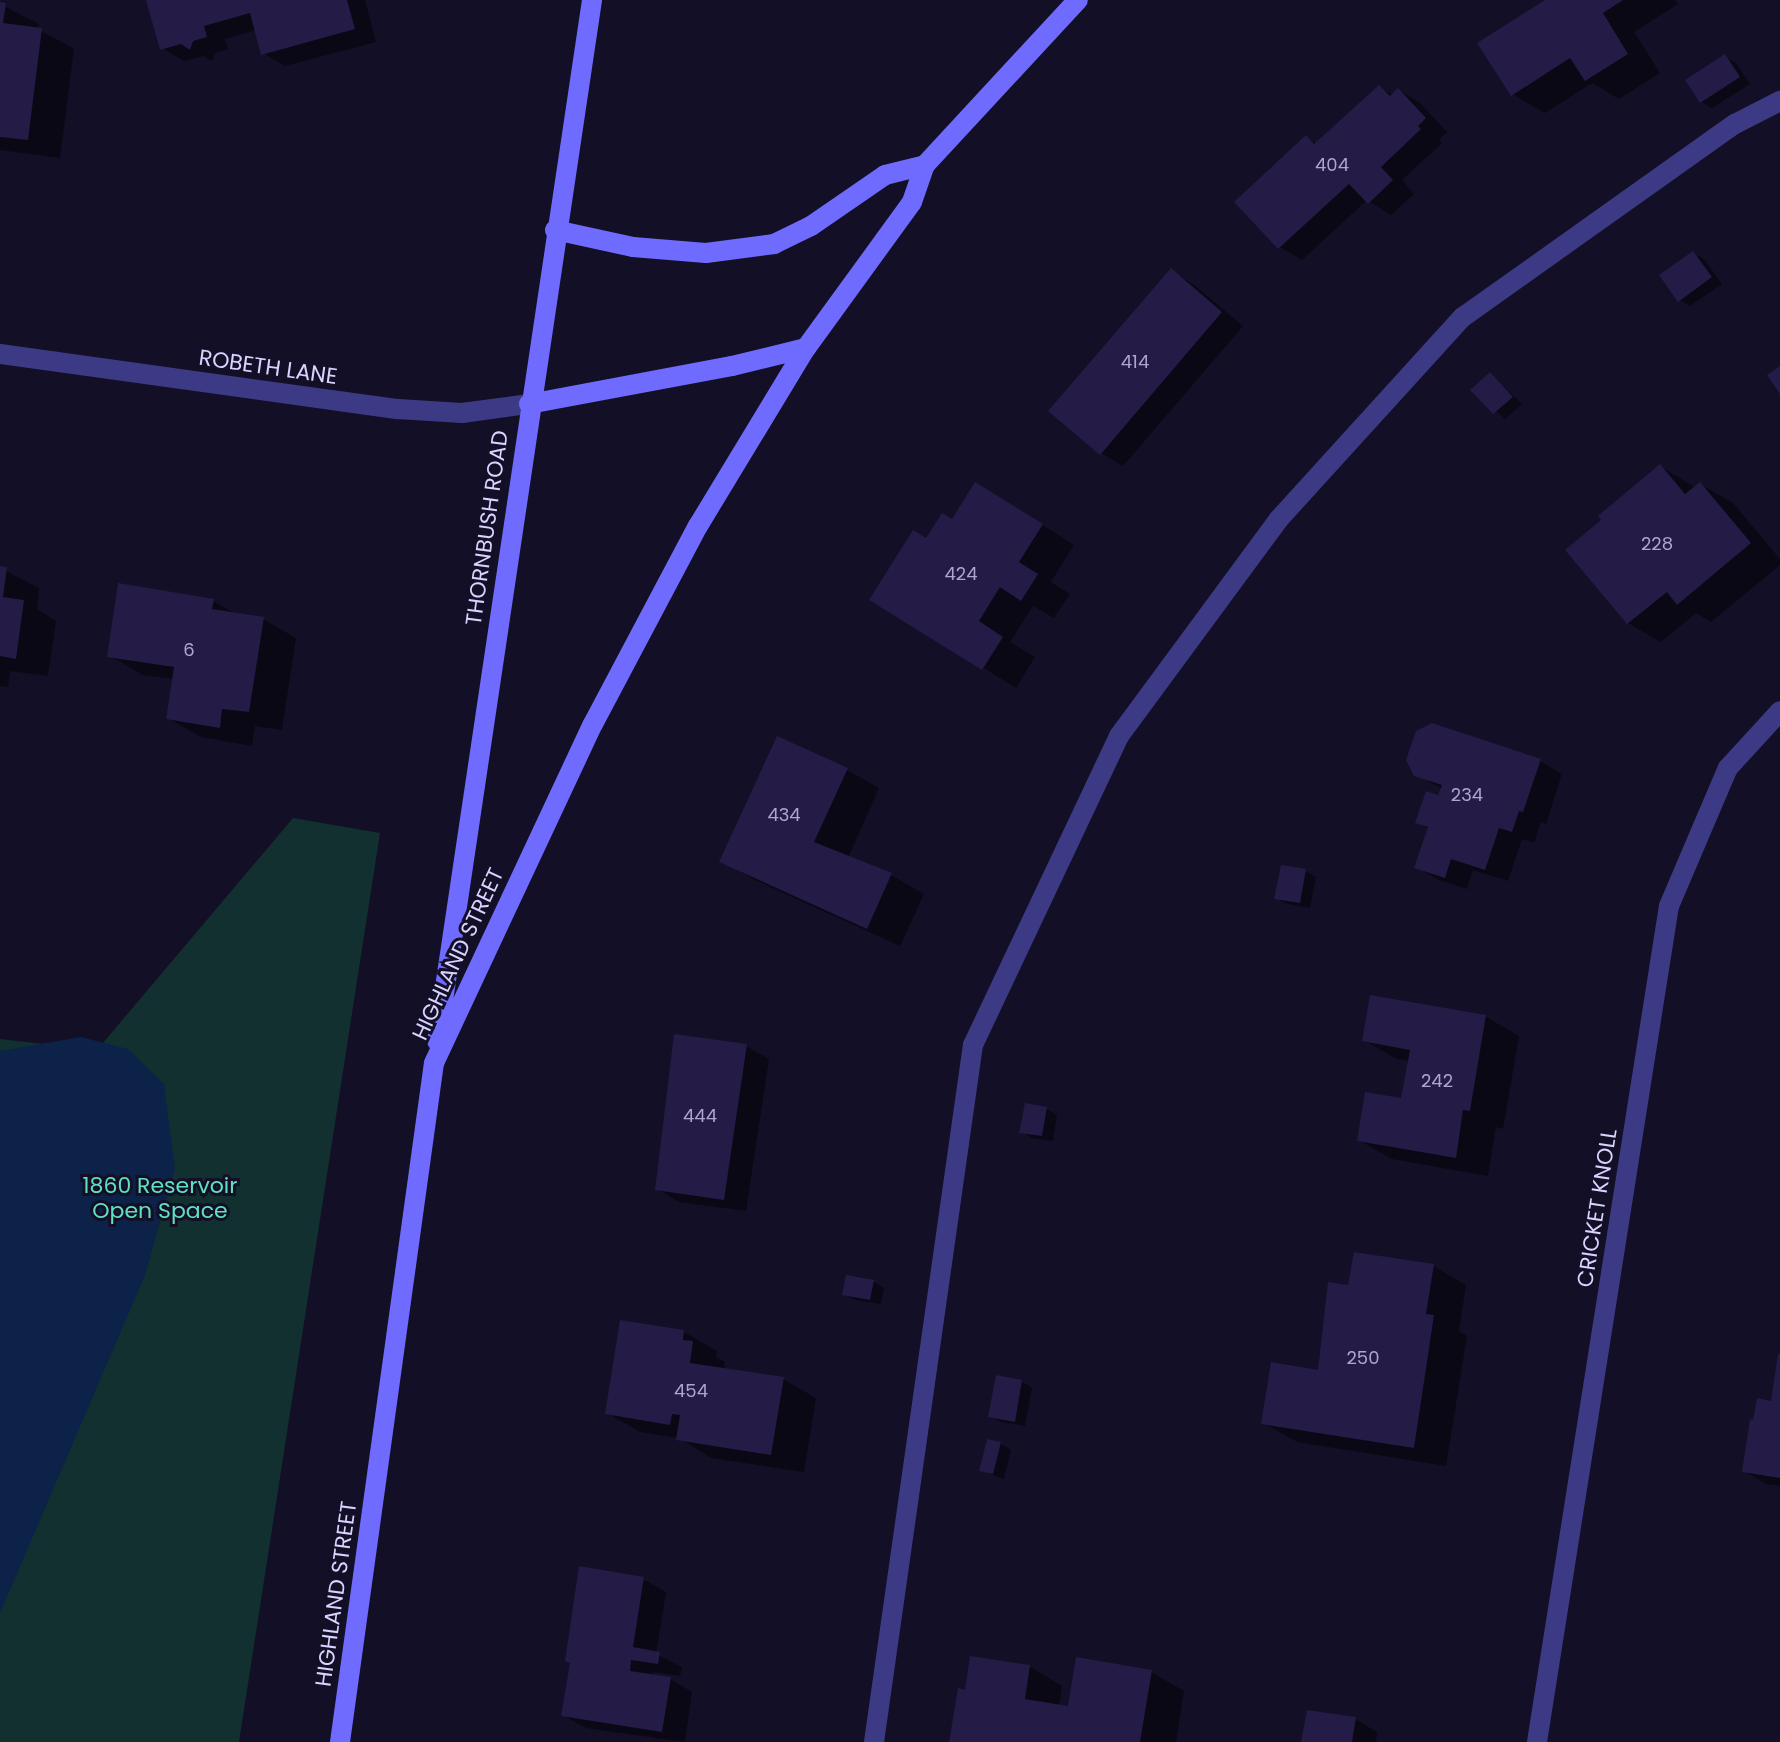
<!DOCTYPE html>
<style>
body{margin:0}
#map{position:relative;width:1780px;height:1742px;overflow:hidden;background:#130f26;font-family:Poppins,sans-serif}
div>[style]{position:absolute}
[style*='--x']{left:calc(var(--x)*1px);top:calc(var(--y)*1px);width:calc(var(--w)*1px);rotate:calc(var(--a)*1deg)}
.green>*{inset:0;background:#12302f}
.water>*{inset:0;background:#0c2248}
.shadow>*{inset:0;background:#0007}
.building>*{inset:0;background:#241b47}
.lane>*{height:20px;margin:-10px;padding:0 10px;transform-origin:10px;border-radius:10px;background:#3d3a85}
.street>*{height:20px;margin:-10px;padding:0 10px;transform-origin:10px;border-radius:10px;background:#3d3a85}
.secondary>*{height:20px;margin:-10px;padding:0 10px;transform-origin:10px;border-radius:10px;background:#6f6bff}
span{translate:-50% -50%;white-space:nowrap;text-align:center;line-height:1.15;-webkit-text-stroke:6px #130f26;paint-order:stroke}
.number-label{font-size:18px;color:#aca6d1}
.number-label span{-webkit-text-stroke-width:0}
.street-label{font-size:22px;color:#d9d4ff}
.park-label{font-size:22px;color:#5fe0c0}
</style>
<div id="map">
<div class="green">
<div style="clip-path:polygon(293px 818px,380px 833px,239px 1742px,0 1742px,0 1039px,97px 1050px)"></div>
</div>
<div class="water">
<div style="clip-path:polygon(81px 1037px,128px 1049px,164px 1084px,175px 1169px,145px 1275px,0 1613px,0 1051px)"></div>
</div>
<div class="shadow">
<div style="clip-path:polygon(148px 0,365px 0,376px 42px,285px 66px,263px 53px,256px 30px,225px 39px,228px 49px,215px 53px,212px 61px,204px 56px,184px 61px,162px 48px)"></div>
<div style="clip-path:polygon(1547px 0,1675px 0,1678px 4px,1634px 32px,1660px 73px,1619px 99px,1592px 83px,1545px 113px,1512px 94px)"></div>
<div style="clip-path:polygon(0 4px,39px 24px,38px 29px,74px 49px,60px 158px,0 150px)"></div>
<div style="clip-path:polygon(1725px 57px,1736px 63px,1750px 84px,1712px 108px,1701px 102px)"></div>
<div style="clip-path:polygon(1379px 87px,1393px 95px,1398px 90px,1420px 103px,1447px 132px,1439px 139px,1442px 143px,1402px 180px,1414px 194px,1391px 215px,1367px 200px,1302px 260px,1280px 247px,1306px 138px,1317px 144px)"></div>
<div style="clip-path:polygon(1693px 253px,1704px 259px,1722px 284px,1690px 306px,1680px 300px)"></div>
<div style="clip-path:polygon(1171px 271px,1193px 284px,1243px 326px,1123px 466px,1101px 453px)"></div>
<div style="clip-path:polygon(1490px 374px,1522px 404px,1505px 419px,1473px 390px)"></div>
<div style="clip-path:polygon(1660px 466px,1696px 488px,1700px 484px,1733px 503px,1780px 559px,1780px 565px,1711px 622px,1696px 613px,1661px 642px,1628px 623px)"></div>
<div style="clip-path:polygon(1008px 503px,1074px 545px,1051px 582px,1070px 594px,1054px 618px,1033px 606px,1010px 642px,1035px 657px,1016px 688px,872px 599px,927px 541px,953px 521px)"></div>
<div style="clip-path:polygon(0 568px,39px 588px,37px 609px,56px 621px,48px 676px,10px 671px,8px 687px,0 686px)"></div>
<div style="clip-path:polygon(213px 601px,238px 615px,263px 619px,296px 638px,282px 730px,255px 726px,252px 746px,201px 737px,168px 718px,174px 679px,143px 675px,110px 656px)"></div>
<div style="clip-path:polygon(1432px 725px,1540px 761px,1562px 774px,1546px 824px,1541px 822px,1534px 843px,1522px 839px,1508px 881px,1473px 870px,1467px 889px,1439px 880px,1416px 867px,1429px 829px,1417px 822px,1443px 789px,1416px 775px)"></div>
<div style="clip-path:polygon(847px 770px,879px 788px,848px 858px,891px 875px,924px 894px,900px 946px,755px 880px,722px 861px)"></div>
<div style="clip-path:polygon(1305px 871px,1316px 877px,1310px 908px,1287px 904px,1276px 898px)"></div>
<div style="clip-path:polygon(1486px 1017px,1519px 1036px,1503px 1129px,1496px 1127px,1488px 1176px,1392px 1159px,1359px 1140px,1403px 1101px,1410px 1061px,1397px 1059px,1364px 1040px)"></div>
<div style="clip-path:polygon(746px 1046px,769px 1059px,746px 1211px,679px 1202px,657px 1189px)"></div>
<div style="clip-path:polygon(1047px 1109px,1057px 1115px,1053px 1141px,1032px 1138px,1022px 1132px)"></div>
<div style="clip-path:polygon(1433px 1266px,1466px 1285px,1459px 1331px,1467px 1336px,1446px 1466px,1297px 1442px,1264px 1423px,1320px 1372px,1350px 1287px)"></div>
<div style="clip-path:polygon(873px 1281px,884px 1288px,881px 1304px,855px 1300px,844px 1294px)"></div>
<div style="clip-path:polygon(684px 1332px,717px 1351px,716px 1357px,725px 1362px,724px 1370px,783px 1379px,816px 1398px,804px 1472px,711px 1458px,679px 1438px,640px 1432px,607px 1413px)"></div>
<div style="clip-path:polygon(1780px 1356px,1780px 1486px,1766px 1484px,1744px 1471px,1772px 1403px)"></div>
<div style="clip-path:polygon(1022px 1382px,1032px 1388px,1025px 1426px,1001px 1422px,990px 1416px)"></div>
<div style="clip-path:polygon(1000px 1443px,1011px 1450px,1004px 1479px,981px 1470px)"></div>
<div style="clip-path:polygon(643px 1579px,666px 1592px,656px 1654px,682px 1667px,680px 1676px,653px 1672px,652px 1676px,670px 1679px,692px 1692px,685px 1742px,586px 1728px,563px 1715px)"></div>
<div style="clip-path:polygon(1030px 1667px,1062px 1686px,1059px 1707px,1070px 1708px,1151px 1672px,1184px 1691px,1176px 1742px,952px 1742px)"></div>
<div style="clip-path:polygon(1355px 1719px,1377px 1732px,1376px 1742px,1303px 1742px)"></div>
</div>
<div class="building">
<div style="clip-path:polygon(146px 0,347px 0,355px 29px,261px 55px,250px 13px,204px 26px,207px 37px,193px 41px,190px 50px,181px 44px,160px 50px)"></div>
<div style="clip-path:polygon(1545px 0,1623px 0,1603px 13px,1628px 54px,1585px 81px,1570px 58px,1511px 96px,1477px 43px)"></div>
<div style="clip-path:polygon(0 2px,6px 3px,3px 23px,42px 28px,28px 140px,0 137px)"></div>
<div style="clip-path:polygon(1725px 54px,1740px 77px,1700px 103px,1685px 80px)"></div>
<div style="clip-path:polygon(1379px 85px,1390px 96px,1398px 88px,1426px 118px,1418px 126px,1421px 129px,1381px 167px,1393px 180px,1368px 204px,1349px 184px,1278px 249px,1234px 202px,1306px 135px,1314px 144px)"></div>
<div style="clip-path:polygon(1693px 251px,1712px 277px,1678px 302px,1659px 275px)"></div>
<div style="clip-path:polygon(1171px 268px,1222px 312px,1100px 455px,1048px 411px)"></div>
<div style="clip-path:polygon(1780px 366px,1780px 394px,1767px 375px)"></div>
<div style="clip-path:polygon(1490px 372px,1513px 397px,1493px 414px,1470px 390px)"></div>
<div style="clip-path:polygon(1660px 464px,1685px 494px,1700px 482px,1751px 543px,1677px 605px,1667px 592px,1627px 624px,1565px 550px,1601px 520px,1598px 516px)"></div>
<div style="clip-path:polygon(975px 482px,1043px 524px,1019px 562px,1038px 574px,1021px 601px,1000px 587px,979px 621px,1003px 637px,982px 670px,869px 600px,913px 530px,926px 538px,942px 513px,952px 519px)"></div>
<div style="clip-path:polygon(0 566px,7px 567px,3px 597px,24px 600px,16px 659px,0 656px)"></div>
<div style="clip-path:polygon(118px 583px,214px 599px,212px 609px,264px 617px,249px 712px,222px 709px,220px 728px,166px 719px,174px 667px,107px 657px)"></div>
<div style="clip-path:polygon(1432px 723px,1541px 759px,1523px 812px,1519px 811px,1512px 832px,1499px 828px,1485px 870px,1451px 859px,1445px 878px,1414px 868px,1428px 827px,1415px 823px,1426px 791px,1438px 795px,1442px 785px,1414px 776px,1406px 760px,1416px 731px)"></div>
<div style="clip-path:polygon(777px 736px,848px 768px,814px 842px,892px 873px,867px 929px,719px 862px)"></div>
<div style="clip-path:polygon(1281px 865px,1306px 869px,1300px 903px,1274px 899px)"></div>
<div style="clip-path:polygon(1370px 995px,1486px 1015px,1470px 1111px,1463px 1110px,1456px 1158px,1357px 1141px,1365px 1092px,1401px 1098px,1410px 1050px,1362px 1041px)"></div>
<div style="clip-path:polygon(674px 1034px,747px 1044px,724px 1200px,655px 1190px)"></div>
<div style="clip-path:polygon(1025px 1103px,1047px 1107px,1042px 1136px,1019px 1133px)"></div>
<div style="clip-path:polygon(1354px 1252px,1434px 1264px,1426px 1314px,1434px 1315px,1414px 1448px,1261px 1424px,1271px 1362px,1318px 1370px,1328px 1282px,1348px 1285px)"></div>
<div style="clip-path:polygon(846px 1275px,874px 1280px,870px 1300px,842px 1295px)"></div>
<div style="clip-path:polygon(620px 1320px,684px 1330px,683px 1340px,693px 1341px,690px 1363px,784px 1377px,771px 1455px,676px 1440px,680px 1415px,672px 1414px,670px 1425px,605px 1414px)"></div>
<div style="clip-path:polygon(1778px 1354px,1780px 1354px,1780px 1478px,1742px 1472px,1750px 1419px,1753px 1420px,1757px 1398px,1771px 1401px)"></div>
<div style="clip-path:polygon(996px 1375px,1022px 1380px,1015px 1422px,988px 1417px)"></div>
<div style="clip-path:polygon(987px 1439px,1001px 1442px,993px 1474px,979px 1471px)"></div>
<div style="clip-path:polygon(579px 1566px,644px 1577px,633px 1647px,660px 1652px,658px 1664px,631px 1660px,630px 1671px,671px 1677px,662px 1732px,561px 1716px,570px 1663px,565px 1661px)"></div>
<div style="clip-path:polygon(970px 1656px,1030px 1665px,1025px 1699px,1068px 1706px,1076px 1657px,1152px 1670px,1140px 1742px,949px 1742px,958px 1688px,965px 1690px)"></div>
<div style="clip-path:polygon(1307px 1710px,1356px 1717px,1352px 1742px,1301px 1742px)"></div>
</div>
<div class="lane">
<div style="--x:874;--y:1742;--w:704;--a:-81.92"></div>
<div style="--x:973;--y:1045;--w:342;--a:-64.7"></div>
<div style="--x:1119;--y:736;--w:268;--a:-53.6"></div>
<div style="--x:1278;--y:520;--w:275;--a:-47.7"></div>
<div style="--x:1463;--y:317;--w:334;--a:-35.4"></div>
<div style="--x:1735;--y:124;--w:51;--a:-27.1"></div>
</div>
<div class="street">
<div style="--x:0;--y:354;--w:402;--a:7.9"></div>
<div style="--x:398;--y:409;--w:64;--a:3.6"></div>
<div style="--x:462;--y:413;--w:68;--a:-7.7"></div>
<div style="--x:1537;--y:1742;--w:846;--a:-81.03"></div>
<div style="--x:1669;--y:906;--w:150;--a:-66.9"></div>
<div style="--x:1728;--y:768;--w:77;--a:-47.6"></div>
</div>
<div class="secondary">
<div style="--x:555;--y:230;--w:80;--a:12.3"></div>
<div style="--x:633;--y:247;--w:73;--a:4.7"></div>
<div style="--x:706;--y:253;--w:69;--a:-7.5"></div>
<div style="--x:774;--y:244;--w:41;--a:-25.9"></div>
<div style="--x:811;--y:226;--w:90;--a:-34.6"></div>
<div style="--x:885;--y:175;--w:41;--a:-14"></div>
<div style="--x:529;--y:404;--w:207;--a:-10.6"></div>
<div style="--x:732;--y:366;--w:76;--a:-13.7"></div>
<div style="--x:437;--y:1041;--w:1052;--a:-81.53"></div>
<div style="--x:340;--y:1742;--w:685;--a:-82.12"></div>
<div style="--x:434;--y:1063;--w:374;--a:-64.9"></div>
<div style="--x:593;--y:724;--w:224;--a:-62.1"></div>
<div style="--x:698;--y:526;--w:208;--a:-58.8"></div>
<div style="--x:806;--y:348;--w:180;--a:-54"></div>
<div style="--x:912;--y:202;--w:39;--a:-71"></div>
<div style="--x:925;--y:165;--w:225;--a:-47.2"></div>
</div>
<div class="number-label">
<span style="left:1332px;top:165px">404</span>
<span style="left:1135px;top:362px">414</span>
<span style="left:1657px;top:544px">228</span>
<span style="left:961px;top:574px">424</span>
<span style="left:189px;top:650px">6</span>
<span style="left:1467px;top:795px">234</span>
<span style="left:784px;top:815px">434</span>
<span style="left:1437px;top:1081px">242</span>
<span style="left:700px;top:1116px">444</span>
<span style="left:1363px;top:1358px">250</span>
<span style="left:691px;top:1391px">454</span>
</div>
<div class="street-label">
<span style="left:268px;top:367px;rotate:8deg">ROBETH LANE</span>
<span style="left:487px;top:528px;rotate:-82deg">THORNBUSH ROAD</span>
<span style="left:458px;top:954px;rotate:-65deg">HIGHLAND STREET</span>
<span style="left:1597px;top:1208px;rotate:-81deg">CRICKET KNOLL</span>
<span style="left:336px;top:1594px;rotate:-82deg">HIGHLAND STREET</span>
</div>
<div class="park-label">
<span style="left:160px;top:1198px">1860 Reservoir<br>Open Space</span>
</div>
</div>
